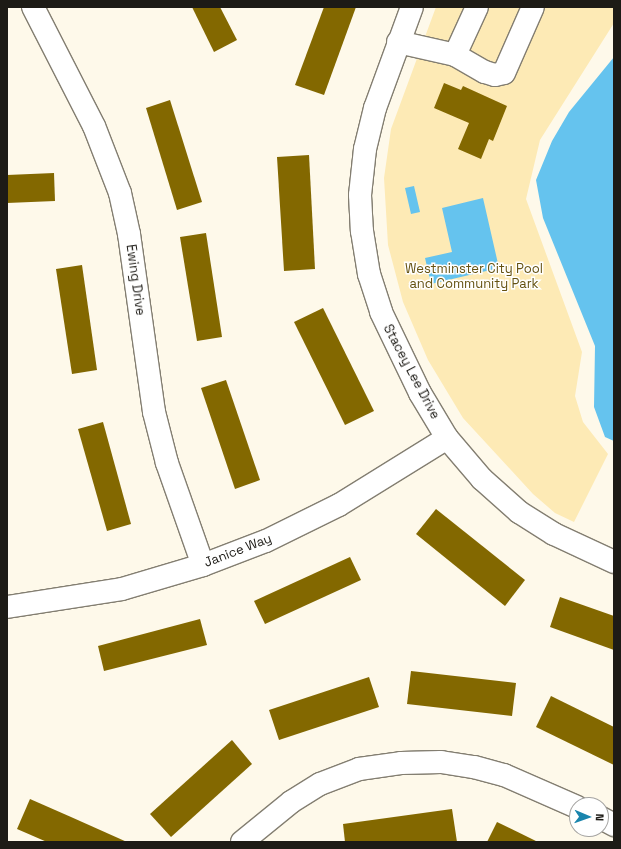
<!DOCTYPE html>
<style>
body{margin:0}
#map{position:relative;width:621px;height:849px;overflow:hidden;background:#fef9ea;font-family:"Space Grotesk",sans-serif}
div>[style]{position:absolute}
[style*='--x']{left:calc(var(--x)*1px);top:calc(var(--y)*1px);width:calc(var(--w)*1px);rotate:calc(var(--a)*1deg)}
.green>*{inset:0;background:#fdeab5}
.water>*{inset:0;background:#65c3ee}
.building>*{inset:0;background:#836800}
.roads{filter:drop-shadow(1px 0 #837e71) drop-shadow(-1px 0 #837e71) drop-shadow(0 1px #837e71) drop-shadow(0 -1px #837e71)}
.minor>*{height:22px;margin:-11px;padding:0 11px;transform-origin:11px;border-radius:11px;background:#fff}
span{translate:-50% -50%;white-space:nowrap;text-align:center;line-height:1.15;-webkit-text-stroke:3px #fff;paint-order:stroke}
.park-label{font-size:13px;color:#655211}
.street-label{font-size:13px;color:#1d1b16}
.frame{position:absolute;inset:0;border:8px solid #1d1b16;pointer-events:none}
.north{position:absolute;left:569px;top:797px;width:40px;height:40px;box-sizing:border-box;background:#fff;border:1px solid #a5a4a2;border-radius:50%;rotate:92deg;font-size:11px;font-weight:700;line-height:16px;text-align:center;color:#1d1b16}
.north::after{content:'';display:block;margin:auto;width:14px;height:18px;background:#1a85ad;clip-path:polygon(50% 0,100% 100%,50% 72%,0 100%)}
</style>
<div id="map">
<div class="green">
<div style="clip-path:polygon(436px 7px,614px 7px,614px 23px,540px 140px,526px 199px,582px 352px,575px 396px,583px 422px,608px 454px,574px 522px,555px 513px,533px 494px,463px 418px,428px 360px,403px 302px,388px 245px,384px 178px,391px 129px)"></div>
</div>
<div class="water">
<div style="clip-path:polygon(614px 57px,614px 441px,605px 437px,594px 407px,595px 346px,543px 218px,536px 180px,552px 141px,569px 112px)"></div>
<div style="clip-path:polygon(414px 186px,420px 212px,411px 214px,405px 188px)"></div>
<div style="clip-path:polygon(483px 198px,499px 268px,431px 284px,425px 258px,452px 252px,442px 208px)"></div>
</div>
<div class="building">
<div style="clip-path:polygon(192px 7px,220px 7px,237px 40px,214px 52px)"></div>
<div style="clip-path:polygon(324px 7px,356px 7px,324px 95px,295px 85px)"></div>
<div style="clip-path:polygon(444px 83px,461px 90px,463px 86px,507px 106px,493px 141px,489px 139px,481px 159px,458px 149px,469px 123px,434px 108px)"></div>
<div style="clip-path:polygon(170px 100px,202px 202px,177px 210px,146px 108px)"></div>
<div style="clip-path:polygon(309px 155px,315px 269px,284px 271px,277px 157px)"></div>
<div style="clip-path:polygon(54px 173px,55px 201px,7px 203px,7px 175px)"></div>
<div style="clip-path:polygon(206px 233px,222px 337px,197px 341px,180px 237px)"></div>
<div style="clip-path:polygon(82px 265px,97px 370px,72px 374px,56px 269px)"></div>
<div style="clip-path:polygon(323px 308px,374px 411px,345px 425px,294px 322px)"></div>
<div style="clip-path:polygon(226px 380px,260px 480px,235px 489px,201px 388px)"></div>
<div style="clip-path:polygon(103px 422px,131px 524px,107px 531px,78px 429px)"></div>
<div style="clip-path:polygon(436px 509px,525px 580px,505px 606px,416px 534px)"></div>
<div style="clip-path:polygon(350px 557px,361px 580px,265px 624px,254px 601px)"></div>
<div style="clip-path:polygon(560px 597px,614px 616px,614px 650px,550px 627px)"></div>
<div style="clip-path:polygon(200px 619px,207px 645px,104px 671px,98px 646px)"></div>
<div style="clip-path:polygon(411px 671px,516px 683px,512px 716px,407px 704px)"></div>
<div style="clip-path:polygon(369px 677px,379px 707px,279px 740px,269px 710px)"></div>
<div style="clip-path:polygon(551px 696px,614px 727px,614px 765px,536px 727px)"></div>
<div style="clip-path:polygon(232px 740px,252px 764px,171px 837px,150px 814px)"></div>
<div style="clip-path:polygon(30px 799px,71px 817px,127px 842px,47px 842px,17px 829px)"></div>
<div style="clip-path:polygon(452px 809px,457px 842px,345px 842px,343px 824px)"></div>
<div style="clip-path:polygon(497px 822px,538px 842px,487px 842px)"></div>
</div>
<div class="roads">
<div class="minor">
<div style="--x:33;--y:7;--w:134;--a:62.9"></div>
<div style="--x:94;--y:126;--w:72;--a:68.8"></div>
<div style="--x:120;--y:193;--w:42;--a:77.6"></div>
<div style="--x:129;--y:234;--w:180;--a:82"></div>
<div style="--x:154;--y:412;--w:53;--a:75.7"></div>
<div style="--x:167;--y:463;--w:108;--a:70.6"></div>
<div style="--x:412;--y:7;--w:108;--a:110.1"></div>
<div style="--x:375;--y:108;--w:42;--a:103.7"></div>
<div style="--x:365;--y:149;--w:46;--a:96.2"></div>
<div style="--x:360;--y:195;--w:36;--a:87"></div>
<div style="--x:362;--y:231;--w:44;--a:80.8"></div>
<div style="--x:369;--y:274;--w:40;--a:72"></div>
<div style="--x:381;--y:312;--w:90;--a:64.3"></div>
<div style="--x:420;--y:393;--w:52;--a:59"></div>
<div style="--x:447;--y:438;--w:54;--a:49.5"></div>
<div style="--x:482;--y:479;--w:50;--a:41.7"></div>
<div style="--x:519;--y:512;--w:41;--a:32.2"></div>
<div style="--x:554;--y:534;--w:66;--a:25"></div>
<div style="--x:398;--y:42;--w:58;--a:12.8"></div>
<div style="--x:455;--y:55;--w:34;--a:30"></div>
<div style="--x:485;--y:72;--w:10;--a:17"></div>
<div style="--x:495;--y:75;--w:9;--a:-13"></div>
<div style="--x:504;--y:73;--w:72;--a:-66.3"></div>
<div style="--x:455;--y:55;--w:53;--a:-65.4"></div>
<div style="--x:7;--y:607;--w:116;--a:-8.9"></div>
<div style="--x:122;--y:589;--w:84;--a:-16.5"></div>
<div style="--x:203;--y:565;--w:67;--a:-20.9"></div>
<div style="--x:266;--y:541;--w:81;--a:-26.3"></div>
<div style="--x:339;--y:505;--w:127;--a:-31.8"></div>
<div style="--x:601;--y:818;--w:15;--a:28"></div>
<div style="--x:242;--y:842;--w:63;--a:-39.2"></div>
<div style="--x:291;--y:802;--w:34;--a:-32"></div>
<div style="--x:320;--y:784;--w:42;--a:-21"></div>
<div style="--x:359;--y:769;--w:42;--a:-8.1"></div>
<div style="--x:401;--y:763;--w:40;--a:-1.4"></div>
<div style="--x:441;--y:762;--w:33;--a:9"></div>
<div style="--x:474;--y:767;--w:31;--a:15"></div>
<div style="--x:504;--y:775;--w:80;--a:23.7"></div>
</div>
</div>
<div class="park-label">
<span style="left:474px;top:277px">Westminster City Pool<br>and Community Park</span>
</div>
<div class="street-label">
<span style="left:135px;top:280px;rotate:82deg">Ewing Drive</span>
<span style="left:411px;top:372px;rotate:62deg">Stacey Lee Drive</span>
<span style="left:238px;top:551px;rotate:-21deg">Janice Way</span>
</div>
<div class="frame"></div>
<div class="north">N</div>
</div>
